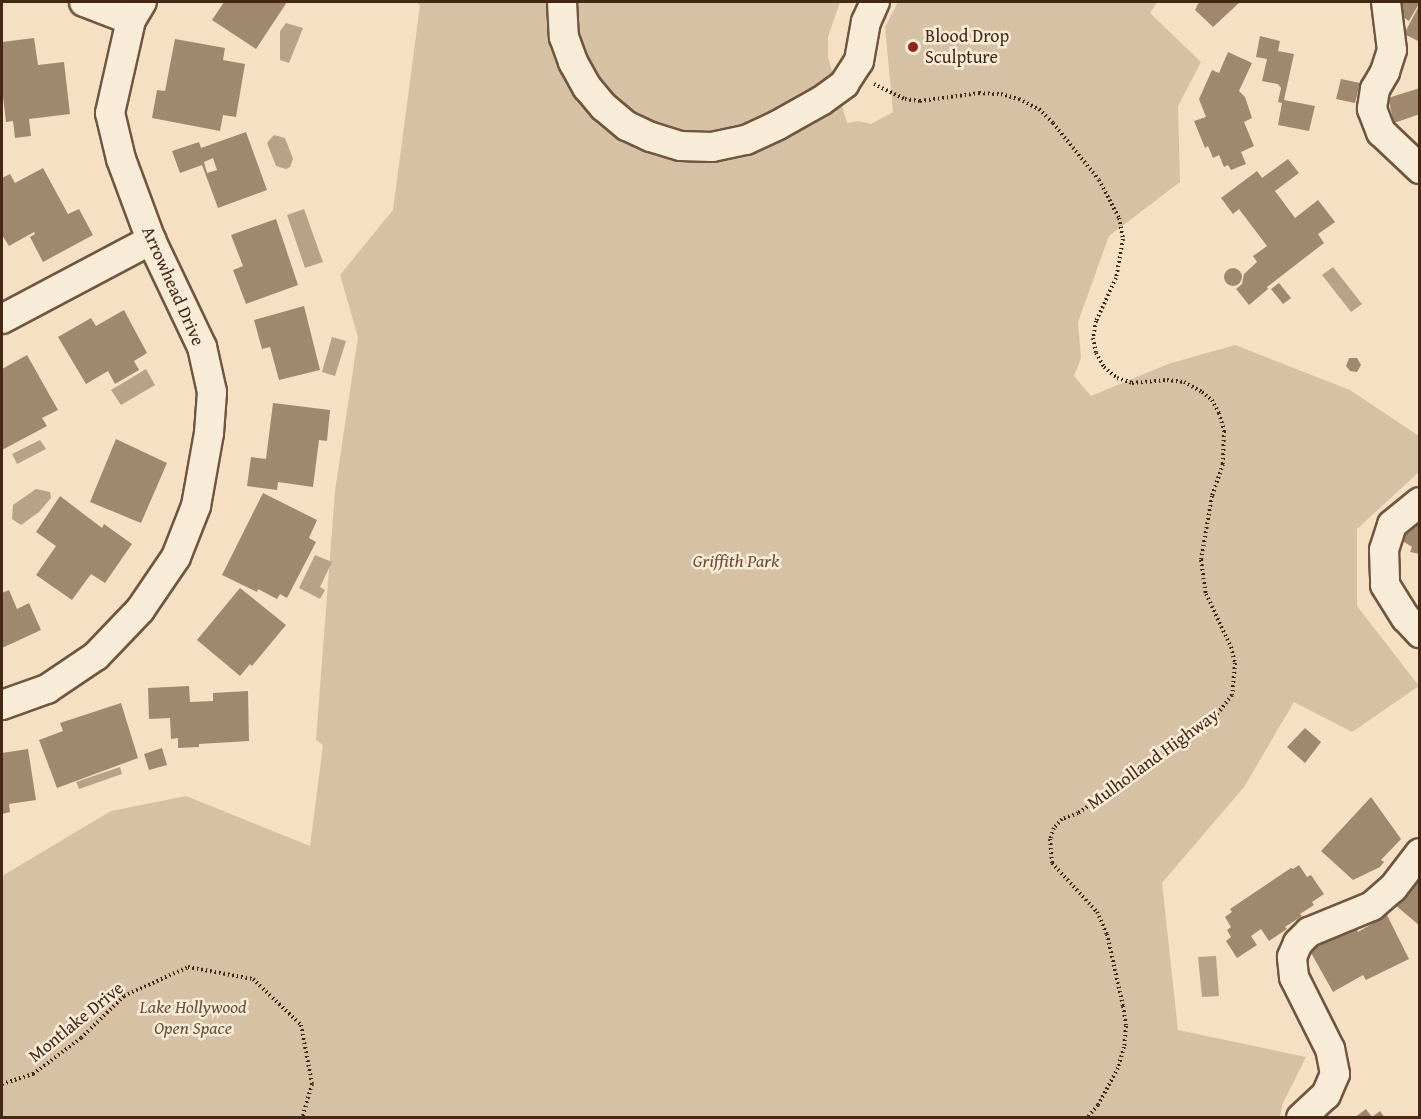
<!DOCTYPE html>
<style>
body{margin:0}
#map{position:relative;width:1421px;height:1119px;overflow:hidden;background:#f5e0c3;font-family:"Gentium Book Plus",serif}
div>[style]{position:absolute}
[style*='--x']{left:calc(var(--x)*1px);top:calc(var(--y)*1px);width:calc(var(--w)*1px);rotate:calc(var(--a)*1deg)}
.green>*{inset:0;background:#d7c1a5}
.water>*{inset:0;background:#b9a187}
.building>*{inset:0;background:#a0886f}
.round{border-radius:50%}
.path>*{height:4px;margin-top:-2px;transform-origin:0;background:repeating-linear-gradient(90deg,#442813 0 1.5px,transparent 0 4.5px)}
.roads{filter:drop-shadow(2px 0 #70563f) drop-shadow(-2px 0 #70563f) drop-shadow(0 2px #70563f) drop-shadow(0 -2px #70563f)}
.street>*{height:28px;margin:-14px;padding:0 14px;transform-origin:14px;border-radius:14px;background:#f8ebd8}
.dots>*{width:16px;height:16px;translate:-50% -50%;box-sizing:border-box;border:3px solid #f8ebd8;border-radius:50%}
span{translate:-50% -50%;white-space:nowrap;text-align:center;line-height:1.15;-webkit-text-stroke:5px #f8ebd8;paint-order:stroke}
.poi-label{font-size:18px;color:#442813}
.left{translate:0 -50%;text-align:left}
.street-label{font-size:18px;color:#442813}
.park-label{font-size:18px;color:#694e38;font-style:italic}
.frame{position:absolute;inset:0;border:3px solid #442813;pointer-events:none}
</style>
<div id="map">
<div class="green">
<div style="clip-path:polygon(415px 2px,840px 2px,828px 37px,828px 57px,847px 123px,858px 121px,871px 124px,893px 112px,885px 27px,898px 2px,1157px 2px,1150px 13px,1201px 62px,1178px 106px,1180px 182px,1109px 236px,1078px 322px,1081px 358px,1074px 376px,1091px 396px,1168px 364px,1235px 345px,1350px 390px,1419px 436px,1419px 472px,1357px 529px,1357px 606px,1419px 686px,1352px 732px,1294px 702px,1244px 787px,1162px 883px,1178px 1030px,1306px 1057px,1283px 1103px,1280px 1117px,2px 1117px,2px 876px,111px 811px,186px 796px,310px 846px,323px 745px,316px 740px,335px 491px,358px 337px,340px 275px,393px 210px,420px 5px)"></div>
</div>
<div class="water">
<div style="clip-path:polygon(286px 23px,303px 28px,289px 63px,280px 60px,280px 31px)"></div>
<div style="clip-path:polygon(274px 135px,285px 138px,293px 159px,290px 167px,286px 169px,276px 166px,267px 143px)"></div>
<div style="clip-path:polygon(304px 209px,323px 262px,305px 268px,287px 215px)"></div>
<div style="clip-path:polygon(1333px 267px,1362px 304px,1351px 312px,1322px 275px)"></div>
<div style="clip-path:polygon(332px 337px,346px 341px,335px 376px,322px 372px)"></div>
<div style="clip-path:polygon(146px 369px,155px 385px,121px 405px,111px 390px)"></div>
<div style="clip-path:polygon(40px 440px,46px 449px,17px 464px,12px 454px)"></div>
<div style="clip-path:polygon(36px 489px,50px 492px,51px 498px,39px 512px,21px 525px,12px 519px,13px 505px)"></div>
<div style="clip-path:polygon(315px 555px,332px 562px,320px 587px,325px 590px,320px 599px,299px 588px)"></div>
<div style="clip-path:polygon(120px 767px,122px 774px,79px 789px,76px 782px)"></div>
<div style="clip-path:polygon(1216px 956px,1219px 996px,1202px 997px,1198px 957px)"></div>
</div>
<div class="building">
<div style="clip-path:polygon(224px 2px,287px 2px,256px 49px,212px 20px)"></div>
<div style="clip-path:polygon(1199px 2px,1240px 2px,1213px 27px,1195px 10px)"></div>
<div style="clip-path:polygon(1399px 2px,1420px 2px,1409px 21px,1403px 17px)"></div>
<div style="clip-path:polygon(1420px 4px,1420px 42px,1404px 34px)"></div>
<div style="clip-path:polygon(1260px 36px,1280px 41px,1278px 51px,1294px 54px,1284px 100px,1315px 106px,1309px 131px,1278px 125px,1282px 103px,1278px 102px,1281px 88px,1278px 84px,1262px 81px,1267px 59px,1256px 57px)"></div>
<div style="clip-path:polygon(34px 38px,38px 65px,64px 62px,70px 114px,29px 119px,31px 136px,15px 138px,13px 121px,6px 122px,2px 87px,2px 42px)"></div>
<div style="clip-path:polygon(175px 39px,225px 48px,223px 60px,245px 64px,236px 117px,223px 115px,220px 131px,152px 118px,157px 90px,165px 91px)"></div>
<div style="clip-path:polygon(1228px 52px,1252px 63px,1239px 91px,1245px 97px,1252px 118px,1244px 122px,1254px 146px,1241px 152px,1246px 164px,1231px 170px,1228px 165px,1224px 167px,1219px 155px,1213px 158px,1208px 146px,1205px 148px,1194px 121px,1206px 117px,1199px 99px,1212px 70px,1219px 73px)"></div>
<div style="clip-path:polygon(1341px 79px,1360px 83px,1355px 103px,1336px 99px)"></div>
<div style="clip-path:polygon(1420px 88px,1420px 114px,1394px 123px,1388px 98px)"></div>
<div style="clip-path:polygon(evenodd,246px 132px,267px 190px,218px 208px,202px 165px,180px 173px,172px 151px,199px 142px,201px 148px,246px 132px,213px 158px,217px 170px,207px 173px,204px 162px,213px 158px)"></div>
<div style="clip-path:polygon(1288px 159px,1299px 173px,1275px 191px,1295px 218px,1318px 200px,1335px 222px,1318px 234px,1324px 243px,1267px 287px,1268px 289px,1249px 305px,1236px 289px,1242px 284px,1244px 274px,1257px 262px,1253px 256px,1267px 246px,1239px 209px,1233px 214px,1221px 198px,1257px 171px,1262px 178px)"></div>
<div style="clip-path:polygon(43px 168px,68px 214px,79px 209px,93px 235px,43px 262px,30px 237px,35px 234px,34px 232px,9px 246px,2px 235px,2px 178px,10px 174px,15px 183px)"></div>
<div style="clip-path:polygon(276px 219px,298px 285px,246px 304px,233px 270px,243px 266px,231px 235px)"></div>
<div class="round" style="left:1224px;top:268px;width:18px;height:18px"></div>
<div style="clip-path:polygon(1279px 283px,1291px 298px,1283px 304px,1271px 289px)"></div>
<div style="clip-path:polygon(304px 306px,320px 370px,279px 380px,270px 347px,262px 349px,254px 320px)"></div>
<div style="clip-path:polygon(124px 310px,147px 353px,134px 361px,139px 370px,115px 384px,108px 371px,86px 384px,58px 337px,91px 318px,96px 326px)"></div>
<div style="clip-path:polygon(27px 355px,58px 410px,42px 418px,47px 426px,2px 450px,2px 369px)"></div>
<div style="clip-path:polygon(1349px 358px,1357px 358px,1361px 365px,1357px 372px,1350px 371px,1346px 366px)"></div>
<div style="clip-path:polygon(273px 403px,330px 410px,327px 441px,319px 440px,313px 487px,278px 482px,277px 490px,247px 486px,251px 457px,266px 459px)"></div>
<div style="clip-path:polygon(116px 439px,167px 463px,141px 523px,90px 502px)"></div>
<div style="clip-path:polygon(263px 493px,317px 520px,309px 538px,316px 542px,287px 598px,280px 594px,277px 599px,258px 589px,257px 592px,222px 575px)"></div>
<div style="clip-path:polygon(60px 496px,102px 528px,104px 524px,132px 544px,105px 583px,91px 574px,72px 600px,36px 575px,56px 546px,36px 532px)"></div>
<div style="clip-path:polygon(1420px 510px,1420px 554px,1410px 552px,1412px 547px,1398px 538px)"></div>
<div style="clip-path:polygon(240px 588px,286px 625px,252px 666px,250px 664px,240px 676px,197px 640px)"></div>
<div style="clip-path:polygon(9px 590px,17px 609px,29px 603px,41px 630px,2px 648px,2px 593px)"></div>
<div style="clip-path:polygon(189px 686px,190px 702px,213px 701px,213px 693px,248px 691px,249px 741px,199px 744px,199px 747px,178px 748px,178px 738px,171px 739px,170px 718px,149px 719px,148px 688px)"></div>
<div style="clip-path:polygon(121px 703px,138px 758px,57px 788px,39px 740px,63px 731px,60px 723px)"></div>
<div style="clip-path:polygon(1305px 728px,1321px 742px,1305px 763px,1287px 747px)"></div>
<div style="clip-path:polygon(162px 748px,167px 765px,149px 770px,144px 754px)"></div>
<div style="clip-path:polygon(28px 749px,36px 800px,9px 804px,10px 812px,2px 814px,2px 753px)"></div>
<div style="clip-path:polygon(1371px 797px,1401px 839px,1381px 860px,1384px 862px,1380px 867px,1353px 880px,1321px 851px)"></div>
<div style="clip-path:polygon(1299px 865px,1307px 877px,1311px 875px,1324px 894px,1312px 902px,1314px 905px,1300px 914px,1302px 916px,1285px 927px,1287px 929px,1269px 941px,1261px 929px,1251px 936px,1257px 945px,1237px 958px,1226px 941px,1231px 937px,1227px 930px,1231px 927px,1225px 917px,1232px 912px,1230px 909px,1291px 868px,1293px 869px)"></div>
<div style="clip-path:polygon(1420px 878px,1420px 926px,1394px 904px)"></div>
<div style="clip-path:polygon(1387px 915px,1409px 959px,1366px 980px,1363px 975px,1333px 992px,1310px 951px,1343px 932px,1344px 934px,1356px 927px,1358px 932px)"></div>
<div style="clip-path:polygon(1366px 1109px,1372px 1117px,1380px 1111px,1385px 1118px,1354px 1118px)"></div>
</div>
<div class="path">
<div style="--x:874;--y:84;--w:34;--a:26"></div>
<div style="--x:905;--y:99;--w:15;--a:8"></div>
<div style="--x:920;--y:101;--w:60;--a:-7.7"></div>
<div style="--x:979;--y:93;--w:22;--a:3"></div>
<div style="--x:1001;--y:94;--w:19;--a:16"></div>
<div style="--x:1019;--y:99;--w:22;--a:27"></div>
<div style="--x:1039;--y:109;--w:20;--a:45"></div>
<div style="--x:1053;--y:123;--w:73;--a:51.1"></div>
<div style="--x:1099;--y:180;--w:43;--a:62.2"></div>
<div style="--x:1119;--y:218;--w:21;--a:79"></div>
<div style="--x:1123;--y:239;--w:40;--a:100"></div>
<div style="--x:1116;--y:278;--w:47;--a:114.9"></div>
<div style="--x:1096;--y:321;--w:17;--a:100"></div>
<div style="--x:1093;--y:338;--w:15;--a:79"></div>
<div style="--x:1096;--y:353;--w:16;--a:60"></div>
<div style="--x:1104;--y:367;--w:17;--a:40"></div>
<div style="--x:1117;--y:378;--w:16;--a:18"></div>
<div style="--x:1132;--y:383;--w:35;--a:-5"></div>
<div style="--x:1167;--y:380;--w:17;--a:7"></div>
<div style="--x:1184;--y:382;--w:21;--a:29"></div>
<div style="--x:1202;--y:392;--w:13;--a:39"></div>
<div style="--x:1212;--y:400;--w:15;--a:62"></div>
<div style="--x:1219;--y:413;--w:19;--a:74"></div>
<div style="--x:1224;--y:431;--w:33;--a:92"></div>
<div style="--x:1223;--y:464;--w:34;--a:109"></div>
<div style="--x:1212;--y:496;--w:65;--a:99.8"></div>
<div style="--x:1201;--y:560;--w:34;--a:82"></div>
<div style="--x:1206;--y:594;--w:59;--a:64.7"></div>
<div style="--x:1231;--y:647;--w:16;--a:76"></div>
<div style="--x:1235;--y:663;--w:32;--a:95"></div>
<div style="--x:1232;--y:695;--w:31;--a:128"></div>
<div style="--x:1213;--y:719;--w:36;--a:143"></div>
<div style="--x:1184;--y:741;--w:128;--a:145.8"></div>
<div style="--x:1078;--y:813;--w:17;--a:159"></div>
<div style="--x:1062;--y:819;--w:12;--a:132"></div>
<div style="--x:1054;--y:828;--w:12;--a:110"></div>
<div style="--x:1050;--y:839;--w:24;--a:85"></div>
<div style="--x:1052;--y:863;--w:67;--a:47.4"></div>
<div style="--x:1097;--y:912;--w:24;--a:66"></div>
<div style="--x:1107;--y:934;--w:74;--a:77.5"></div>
<div style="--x:1123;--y:1006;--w:20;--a:81"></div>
<div style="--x:1126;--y:1026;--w:21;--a:95"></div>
<div style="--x:1124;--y:1047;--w:22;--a:106"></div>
<div style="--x:1118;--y:1068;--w:42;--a:118.4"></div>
<div style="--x:1098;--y:1105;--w:17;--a:130"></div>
<div style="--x:2;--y:1084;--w:33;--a:-18"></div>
<div style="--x:33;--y:1074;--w:60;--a:-36.9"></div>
<div style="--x:81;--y:1038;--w:60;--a:-44.3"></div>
<div style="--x:124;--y:996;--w:70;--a:-24.4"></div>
<div style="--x:188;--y:967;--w:66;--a:10.5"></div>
<div style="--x:253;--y:979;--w:66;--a:43.8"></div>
<div style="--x:301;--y:1025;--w:60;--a:79.4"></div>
<div style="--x:312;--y:1084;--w:35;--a:106"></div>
</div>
<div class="roads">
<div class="street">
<div style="--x:84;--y:2;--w:50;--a:21"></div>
<div style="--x:562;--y:2;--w:35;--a:87"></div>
<div style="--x:564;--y:37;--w:27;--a:70"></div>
<div style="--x:573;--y:62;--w:29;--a:61"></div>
<div style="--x:587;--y:87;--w:26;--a:50"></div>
<div style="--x:604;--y:107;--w:30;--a:40"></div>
<div style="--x:627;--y:126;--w:26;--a:25"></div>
<div style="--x:651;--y:137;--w:31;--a:17"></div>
<div style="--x:681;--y:146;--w:31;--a:2"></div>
<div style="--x:712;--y:147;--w:35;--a:-12"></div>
<div style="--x:746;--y:140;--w:35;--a:-25"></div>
<div style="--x:778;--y:125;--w:49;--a:-29.2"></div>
<div style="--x:821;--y:101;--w:29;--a:-36"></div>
<div style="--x:844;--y:84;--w:27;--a:-57"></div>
<div style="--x:859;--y:61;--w:40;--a:-80"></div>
<div style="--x:866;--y:22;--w:22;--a:-66"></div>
<div style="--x:1386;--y:2;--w:48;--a:82.9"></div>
<div style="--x:1392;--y:50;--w:23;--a:108"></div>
<div style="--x:1385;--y:72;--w:20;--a:120"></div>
<div style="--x:1375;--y:89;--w:20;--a:99"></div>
<div style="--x:1372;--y:109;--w:25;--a:69"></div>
<div style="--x:1381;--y:132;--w:54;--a:43.5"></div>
<div style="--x:2;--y:319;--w:169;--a:-27.9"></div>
<div style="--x:1420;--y:502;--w:36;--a:141"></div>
<div style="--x:1392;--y:525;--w:26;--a:108"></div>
<div style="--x:1384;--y:550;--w:35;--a:88"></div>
<div style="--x:1385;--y:585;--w:39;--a:58"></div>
<div style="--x:1406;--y:618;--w:21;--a:47"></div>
<div style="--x:2;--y:705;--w:48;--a:-19.6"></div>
<div style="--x:47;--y:689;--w:59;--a:-34"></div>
<div style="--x:96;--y:656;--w:64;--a:-46.3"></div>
<div style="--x:140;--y:610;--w:64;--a:-55.8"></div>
<div style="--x:176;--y:557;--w:55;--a:-68.6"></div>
<div style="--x:196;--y:506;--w:74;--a:-79.9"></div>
<div style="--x:209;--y:433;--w:41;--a:-85.8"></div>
<div style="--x:212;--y:392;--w:46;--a:-102.5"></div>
<div style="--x:202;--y:347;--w:119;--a:-115.5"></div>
<div style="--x:151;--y:240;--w:86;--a:-110.3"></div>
<div style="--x:121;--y:159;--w:47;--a:-103.4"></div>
<div style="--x:110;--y:113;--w:95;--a:-77.3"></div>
<div style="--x:131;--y:20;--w:21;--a:-59"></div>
<div style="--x:1301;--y:1118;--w:34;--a:-43"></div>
<div style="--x:1326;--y:1095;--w:23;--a:-67"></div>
<div style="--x:1335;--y:1074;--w:25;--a:-101"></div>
<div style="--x:1330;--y:1049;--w:80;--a:-116.6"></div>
<div style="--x:1294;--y:977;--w:20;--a:-96"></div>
<div style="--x:1292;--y:957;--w:15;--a:-67"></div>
<div style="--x:1298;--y:943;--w:16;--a:-45"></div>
<div style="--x:1309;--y:932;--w:68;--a:-22.4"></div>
<div style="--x:1372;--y:906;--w:28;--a:-41"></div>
<div style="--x:1393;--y:888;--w:44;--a:-52.4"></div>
</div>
</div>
<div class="dots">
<div style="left:913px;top:47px;background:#8f2418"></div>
</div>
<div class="poi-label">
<span class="left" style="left:925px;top:47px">Blood Drop<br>Sculpture</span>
</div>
<div class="street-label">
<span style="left:173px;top:286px;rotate:66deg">Arrowhead Drive</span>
<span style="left:1153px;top:759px;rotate:-36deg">Mulholland Highway</span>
<span style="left:76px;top:1022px;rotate:-39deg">Montlake Drive</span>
</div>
<div class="park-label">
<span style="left:736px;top:561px">Griffith Park</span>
<span style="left:193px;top:1018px">Lake Hollywood<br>Open Space</span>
</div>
<div class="frame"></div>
</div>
